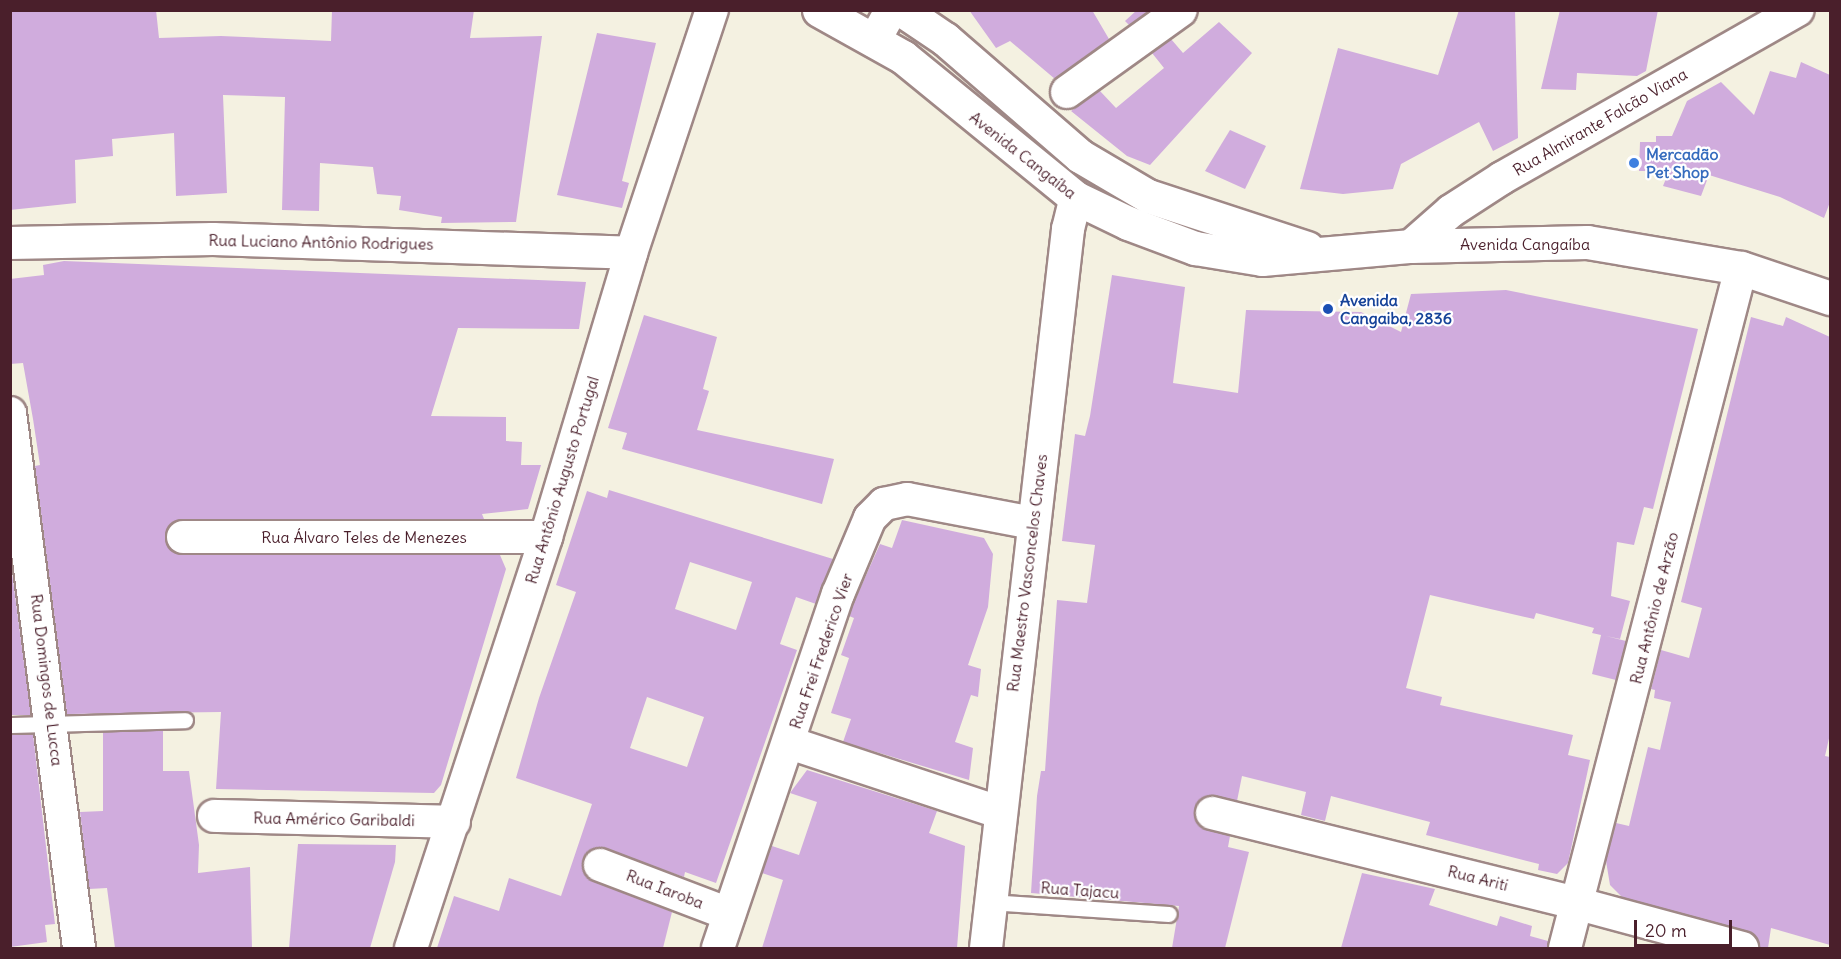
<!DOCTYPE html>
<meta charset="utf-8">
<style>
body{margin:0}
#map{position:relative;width:1841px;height:959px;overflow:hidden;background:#f4f1e1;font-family:Delius,sans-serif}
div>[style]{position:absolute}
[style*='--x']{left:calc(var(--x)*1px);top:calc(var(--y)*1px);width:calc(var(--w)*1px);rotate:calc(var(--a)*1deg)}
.building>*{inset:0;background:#d0acdd}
.roads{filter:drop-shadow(2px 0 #9f8886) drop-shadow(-2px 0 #9f8886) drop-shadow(0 2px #9f8886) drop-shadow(0 -2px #9f8886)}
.service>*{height:15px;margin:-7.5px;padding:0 7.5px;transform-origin:7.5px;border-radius:7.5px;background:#fff}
.minor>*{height:32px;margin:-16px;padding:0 16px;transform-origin:16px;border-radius:16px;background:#fff}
.secondary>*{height:33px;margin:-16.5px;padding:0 16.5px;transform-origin:16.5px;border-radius:16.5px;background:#fff}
.dots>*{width:16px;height:16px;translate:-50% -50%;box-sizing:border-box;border:3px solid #fff;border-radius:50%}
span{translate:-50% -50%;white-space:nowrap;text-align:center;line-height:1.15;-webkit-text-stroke:4.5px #fff;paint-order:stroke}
.street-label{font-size:16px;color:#4a1f2b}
.shop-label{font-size:16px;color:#366cbe;font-weight:700}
.left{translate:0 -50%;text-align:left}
.transit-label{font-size:16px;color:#164399;font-weight:700}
.frame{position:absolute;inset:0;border:12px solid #4a1f2b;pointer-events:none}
.scale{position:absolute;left:1634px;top:920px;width:98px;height:27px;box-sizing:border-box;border:3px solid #4a1f2b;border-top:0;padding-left:8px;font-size:18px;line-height:21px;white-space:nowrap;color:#4a1f2b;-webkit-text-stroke:4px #fff;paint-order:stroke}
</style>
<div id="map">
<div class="building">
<div style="clip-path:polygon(10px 10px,156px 10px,159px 38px,221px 36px,331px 41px,332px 10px,474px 10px,470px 38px,542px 36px,516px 222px,441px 223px,442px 217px,399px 210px,401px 196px,377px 194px,373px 167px,320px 163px,319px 211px,282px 210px,285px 97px,223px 95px,227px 193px,176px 196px,174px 133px,112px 139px,113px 156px,75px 160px,76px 203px,10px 210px)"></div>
<div style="clip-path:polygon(969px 10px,1092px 10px,1109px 39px,1055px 79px,1010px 41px,996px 48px)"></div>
<div style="clip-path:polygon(1137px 10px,1147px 12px,1129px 25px,1125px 21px)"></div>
<div style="clip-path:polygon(1459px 10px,1515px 10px,1518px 138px,1493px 151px,1479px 122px,1401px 164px,1393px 189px,1343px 194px,1300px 189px,1338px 48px,1438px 75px)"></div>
<div style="clip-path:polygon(1560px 10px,1658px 10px,1646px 71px,1637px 76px,1577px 73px,1576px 90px,1541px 89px)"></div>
<div style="clip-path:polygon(1219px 22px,1252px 53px,1150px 165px,1127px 156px,1071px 111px,1100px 91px,1116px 108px,1164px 68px,1152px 53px,1171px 39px,1183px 53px)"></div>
<div style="clip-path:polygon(597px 33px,656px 43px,622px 181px,629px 183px,622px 208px,557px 195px)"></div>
<div style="clip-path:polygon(1801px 62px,1830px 75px,1830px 202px,1824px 218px,1780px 197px,1709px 175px,1701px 196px,1663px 186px,1669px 171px,1639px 171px,1640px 142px,1656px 142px,1656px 136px,1672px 136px,1687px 101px,1721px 82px,1754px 115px,1770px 71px,1796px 78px)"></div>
<div style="clip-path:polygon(1230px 130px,1266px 146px,1245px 189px,1205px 171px)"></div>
<div style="clip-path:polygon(64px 261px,586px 282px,579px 329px,458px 328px,431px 416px,506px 417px,506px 441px,522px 442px,521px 465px,541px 465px,528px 509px,482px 514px,484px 519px,183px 519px,167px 529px,168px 546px,183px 555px,500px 555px,506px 569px,441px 785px,434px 793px,216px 789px,221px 712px,67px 714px,35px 466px,40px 465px,33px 419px,23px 363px,10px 364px,10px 279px,44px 275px,43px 265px)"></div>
<div style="clip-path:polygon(1112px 275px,1185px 287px,1173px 383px,1238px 393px,1246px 310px,1361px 312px,1401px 332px,1411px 294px,1506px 290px,1698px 329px,1653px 509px,1644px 507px,1634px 545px,1617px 542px,1611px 596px,1630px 601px,1620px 639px,1606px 636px,1626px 641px,1616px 680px,1592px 674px,1601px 635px,1592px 633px,1594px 628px,1536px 613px,1534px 619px,1430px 595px,1406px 688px,1442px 697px,1440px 705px,1573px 735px,1568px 755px,1590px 760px,1568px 863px,1557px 874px,1538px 870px,1539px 864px,1426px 835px,1430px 822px,1331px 796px,1325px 821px,1301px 815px,1306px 792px,1242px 776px,1237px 801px,1208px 796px,1194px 809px,1200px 826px,1230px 836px,1228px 847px,1249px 852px,1225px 948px,1172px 948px,1179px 906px,1031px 893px,1037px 796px,1041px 771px,1045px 771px,1057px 600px,1087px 603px,1095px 545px,1062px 541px,1075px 434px,1085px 436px,1090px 416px)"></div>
<div style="clip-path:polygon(644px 315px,717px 337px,703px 389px,709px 391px,697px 430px,834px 459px,822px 504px,622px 449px,627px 433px,608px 428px)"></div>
<div style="clip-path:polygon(1751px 317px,1783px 326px,1786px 317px,1830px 337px,1830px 734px,1825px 756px,1830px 757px,1830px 945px,1771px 928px,1768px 948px,1759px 948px,1755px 936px,1747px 931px,1622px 897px,1610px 885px,1606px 861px,1616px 823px,1629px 826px,1648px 747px,1660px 750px,1671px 702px,1654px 698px,1655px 690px,1651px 689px,1661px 650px,1689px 658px,1702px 608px,1681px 602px)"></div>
<div style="clip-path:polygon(evenodd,609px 490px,833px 559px,816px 604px,796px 597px,780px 644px,797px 650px,716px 883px,685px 872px,684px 877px,597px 847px,583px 859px,586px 877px,672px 912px,663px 948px,437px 948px,454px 896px,499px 911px,509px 878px,561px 896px,592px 804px,516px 778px,539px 698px,576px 592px,556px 585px,587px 491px,607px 498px,609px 490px,690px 562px,752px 582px,736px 630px,675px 609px,690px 562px,609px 490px,647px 697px,704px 717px,687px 767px,630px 748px,647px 697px)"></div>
<div style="clip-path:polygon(902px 520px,984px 538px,993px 554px,988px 607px,968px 665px,981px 669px,978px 697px,971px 695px,955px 742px,973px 748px,969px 780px,843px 742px,851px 719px,831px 713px,849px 658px,841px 655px,854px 618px,849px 616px,855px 600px,880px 544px,892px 548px)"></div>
<div style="clip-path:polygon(10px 558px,31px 715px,10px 715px)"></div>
<div style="clip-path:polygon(163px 730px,163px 771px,189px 771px,199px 845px,198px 873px,250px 867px,252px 948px,115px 948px,107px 888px,89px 889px,80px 812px,103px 811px,103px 732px)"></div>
<div style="clip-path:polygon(33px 734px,55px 924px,45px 925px,47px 942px,10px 947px,10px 735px)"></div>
<div style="clip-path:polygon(807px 770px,937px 811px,929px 833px,965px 846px,957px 948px,762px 948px,783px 880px,762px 873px,772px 846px,799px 855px,817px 802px,790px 793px)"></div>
<div style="clip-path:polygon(298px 844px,396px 845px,395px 862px,370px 948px,289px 948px)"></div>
<div style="clip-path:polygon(1362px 873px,1435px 889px,1429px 905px,1497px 926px,1500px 916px,1532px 926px,1530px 936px,1548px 941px,1548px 948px,1341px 948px)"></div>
</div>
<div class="roads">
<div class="service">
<div style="--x:10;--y:725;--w:175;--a:-1.6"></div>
<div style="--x:989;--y:902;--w:180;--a:3.8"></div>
</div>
<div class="minor">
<div style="--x:874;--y:41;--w:35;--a:-61"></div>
<div style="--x:1067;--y:92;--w:140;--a:-35.7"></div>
<div style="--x:10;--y:243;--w:203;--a:-1.1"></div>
<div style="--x:213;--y:239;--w:418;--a:1.9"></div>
<div style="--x:1411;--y:246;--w:53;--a:-41.2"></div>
<div style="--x:1451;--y:211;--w:61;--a:-32.9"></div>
<div style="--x:1502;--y:178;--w:340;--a:-29.6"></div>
<div style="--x:10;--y:413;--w:539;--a:82.65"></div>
<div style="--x:183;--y:537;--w:363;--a:0"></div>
<div style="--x:790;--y:743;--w:220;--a:18.3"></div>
<div style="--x:1212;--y:813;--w:378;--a:13.9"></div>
<div style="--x:1579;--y:904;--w:169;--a:15.1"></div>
<div style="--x:214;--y:816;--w:240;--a:1.4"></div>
<div style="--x:600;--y:865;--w:138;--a:20.8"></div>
<div style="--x:411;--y:948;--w:433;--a:-71.8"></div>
<div style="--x:546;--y:537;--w:296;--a:-73.3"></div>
<div style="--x:631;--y:253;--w:256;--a:-71.6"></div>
<div style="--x:718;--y:948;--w:374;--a:-71.3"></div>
<div style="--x:838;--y:594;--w:82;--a:-67.2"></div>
<div style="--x:870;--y:518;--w:20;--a:-45"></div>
<div style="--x:884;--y:504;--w:24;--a:-12"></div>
<div style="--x:907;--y:499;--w:128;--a:10.8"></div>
<div style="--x:986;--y:948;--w:724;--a:-83.49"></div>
<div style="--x:1068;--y:229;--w:32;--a:-76"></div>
<div style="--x:1565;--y:948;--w:702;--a:-75.49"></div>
</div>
<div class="secondary">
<div style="--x:819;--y:10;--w:96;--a:29.2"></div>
<div style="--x:903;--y:57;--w:223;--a:39.2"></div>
<div style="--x:1076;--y:198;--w:58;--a:25.7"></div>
<div style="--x:1128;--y:223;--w:72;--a:20.5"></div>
<div style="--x:1195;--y:248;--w:68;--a:9.3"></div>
<div style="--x:1262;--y:259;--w:150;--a:-5"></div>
<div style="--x:1411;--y:246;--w:176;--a:-1.3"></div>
<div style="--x:1587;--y:242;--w:156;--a:9.6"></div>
<div style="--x:1741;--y:268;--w:94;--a:18.6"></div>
<div style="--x:902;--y:10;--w:52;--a:34"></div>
<div style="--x:945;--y:39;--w:179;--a:40.9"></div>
<div style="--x:1080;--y:156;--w:79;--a:30.5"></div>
<div style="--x:1148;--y:196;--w:167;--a:18.1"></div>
</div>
</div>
<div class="dots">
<div style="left:1634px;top:163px;background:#3f7fe0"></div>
<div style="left:1328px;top:309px;background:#1a4fb4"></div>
</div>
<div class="street-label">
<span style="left:1600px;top:122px;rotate:-30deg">Rua Almirante Falcão Viana</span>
<span style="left:1023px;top:155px;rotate:38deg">Avenida Cangaíba</span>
<span style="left:321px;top:242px;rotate:1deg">Rua Luciano Antônio Rodrigues</span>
<span style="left:1525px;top:244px">Avenida Cangaíba</span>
<span style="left:562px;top:480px;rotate:-73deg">Rua Antônio Augusto Portugal</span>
<span style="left:364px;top:537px">Rua Álvaro Teles de Menezes</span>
<span style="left:1027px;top:573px;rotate:-83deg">Rua Maestro Vasconcelos Chaves</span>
<span style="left:1654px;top:608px;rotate:-76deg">Rua Antônio de Arzão</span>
<span style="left:821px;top:651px;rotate:-71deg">Rua Frei Frederico Vier</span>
<span style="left:47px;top:680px;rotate:83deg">Rua Domingos de Lucca</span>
<span style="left:334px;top:819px;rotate:1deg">Rua Américo Garibaldi</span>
<span style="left:1478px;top:878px;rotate:14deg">Rua Ariti</span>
<span style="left:665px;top:889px;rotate:21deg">Rua Iaroba</span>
<span style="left:1080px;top:890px;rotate:4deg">Rua Tajacu</span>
</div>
<div class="shop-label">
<span class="left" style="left:1646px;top:163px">Mercadão<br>Pet Shop</span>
</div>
<div class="transit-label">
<span class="left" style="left:1340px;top:309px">Avenida<br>Cangaiba, 2836</span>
</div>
<div class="frame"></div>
<div class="scale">20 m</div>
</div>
